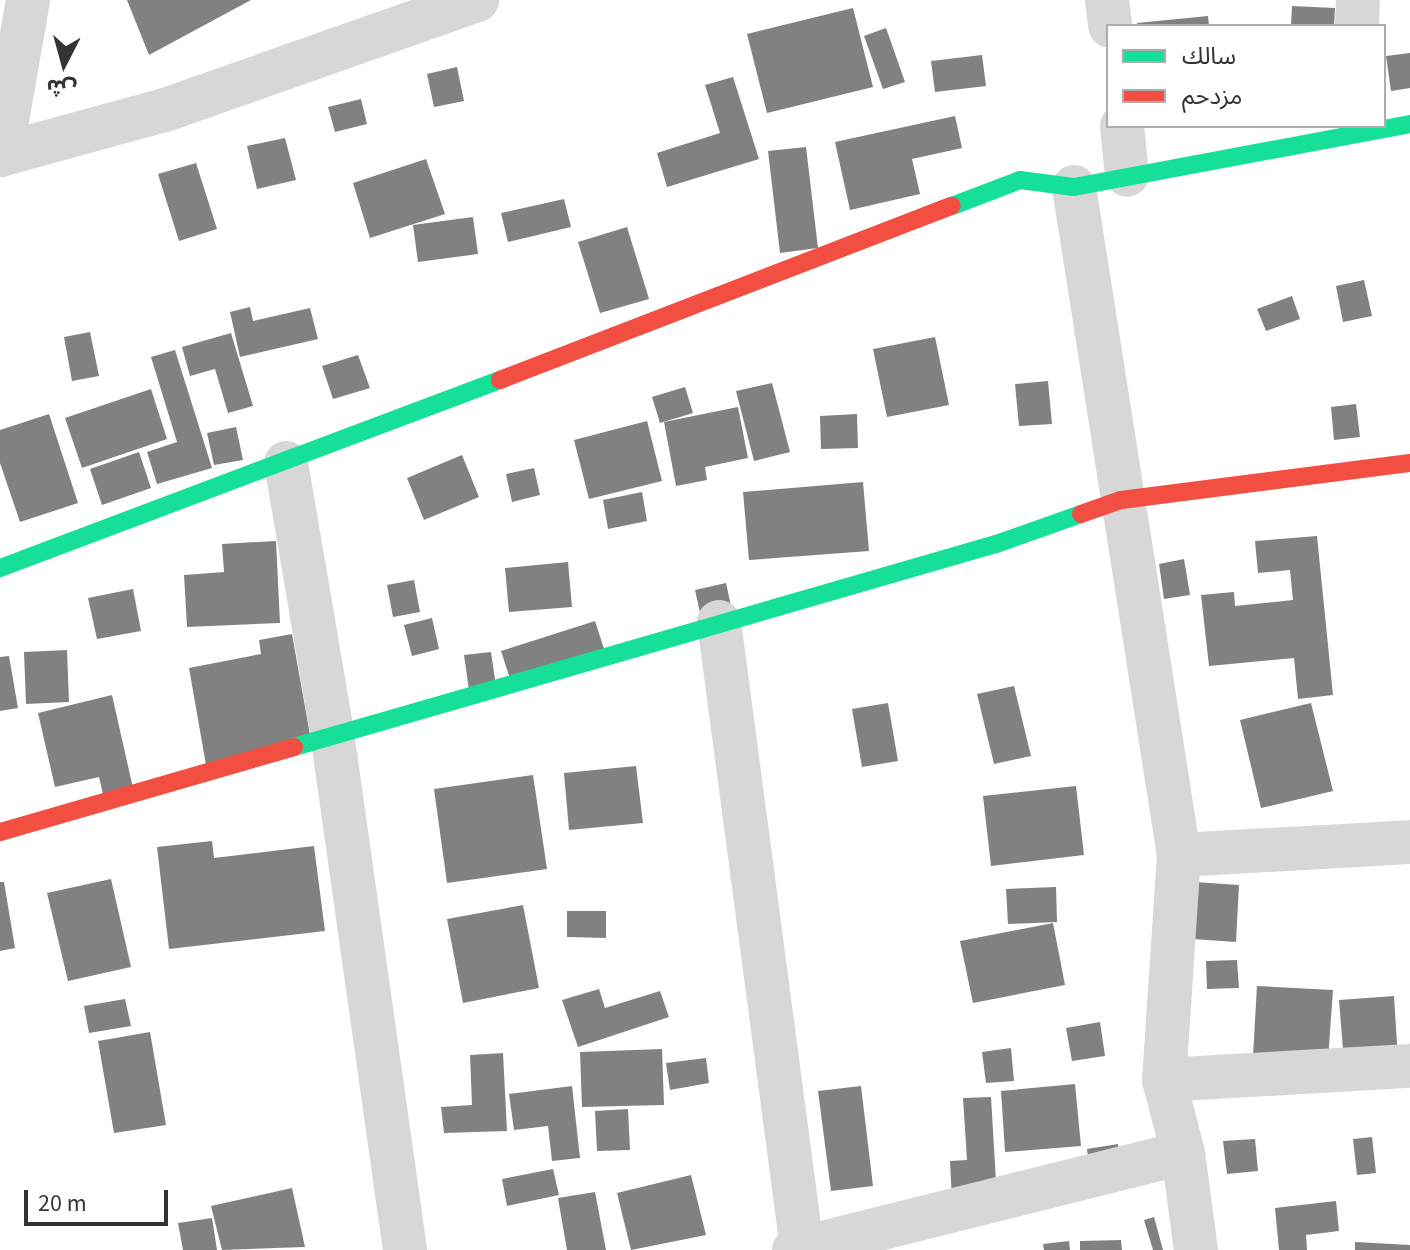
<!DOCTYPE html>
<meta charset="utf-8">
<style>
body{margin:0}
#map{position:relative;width:1410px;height:1250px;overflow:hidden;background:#fff;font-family:"Source Sans 3","Noto Sans Arabic",sans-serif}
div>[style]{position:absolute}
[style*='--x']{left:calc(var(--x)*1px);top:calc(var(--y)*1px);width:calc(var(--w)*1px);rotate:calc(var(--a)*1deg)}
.building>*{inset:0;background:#818181}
.street>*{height:44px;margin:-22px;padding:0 22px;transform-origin:22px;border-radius:22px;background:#d7d7d7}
.fast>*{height:18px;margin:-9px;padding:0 9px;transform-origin:9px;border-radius:9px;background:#16e098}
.jam>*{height:18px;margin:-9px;padding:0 9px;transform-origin:9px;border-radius:9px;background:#f24e42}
span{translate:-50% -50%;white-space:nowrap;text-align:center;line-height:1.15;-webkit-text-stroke:8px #fff;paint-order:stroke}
.legend{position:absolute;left:1106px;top:24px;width:280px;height:104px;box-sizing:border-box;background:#fff;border:2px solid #adadad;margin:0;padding:10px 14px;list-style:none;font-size:24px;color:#333}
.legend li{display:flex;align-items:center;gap:16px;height:40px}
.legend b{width:40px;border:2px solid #adadad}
.north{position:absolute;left:24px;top:24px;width:80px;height:80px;-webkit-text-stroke:6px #fff;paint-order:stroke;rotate:186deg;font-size:22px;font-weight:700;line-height:32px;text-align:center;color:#333}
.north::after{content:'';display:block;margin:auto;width:28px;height:36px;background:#333;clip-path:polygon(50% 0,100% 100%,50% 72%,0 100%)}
.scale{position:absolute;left:24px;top:1190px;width:144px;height:36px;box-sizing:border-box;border:4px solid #333;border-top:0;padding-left:10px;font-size:24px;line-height:28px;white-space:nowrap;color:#333;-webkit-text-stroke:6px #fff;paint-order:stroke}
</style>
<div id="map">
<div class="building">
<div style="clip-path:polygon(127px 0,251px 0,149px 55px)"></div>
<div style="clip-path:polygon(1292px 6px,1335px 8px,1334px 26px,1291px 26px)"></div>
<div style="clip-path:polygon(853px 8px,873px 87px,767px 113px,747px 34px)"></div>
<div style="clip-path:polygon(1208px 16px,1209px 26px,1137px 26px,1137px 23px)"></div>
<div style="clip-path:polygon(886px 28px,905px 82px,883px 89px,864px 36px)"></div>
<div style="clip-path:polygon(1410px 53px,1410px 88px,1391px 91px,1386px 56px)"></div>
<div style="clip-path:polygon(982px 55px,986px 86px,935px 92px,931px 61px)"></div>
<div style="clip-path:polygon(457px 67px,464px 101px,434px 107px,427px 74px)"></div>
<div style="clip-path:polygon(733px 77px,759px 159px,667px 187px,657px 153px,720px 133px,705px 85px)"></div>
<div style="clip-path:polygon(361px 99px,367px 124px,335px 132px,328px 107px)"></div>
<div style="clip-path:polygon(955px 116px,962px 148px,912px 159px,920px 194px,850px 210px,835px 142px)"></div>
<div style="clip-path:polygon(285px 138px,296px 180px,257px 189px,247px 146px)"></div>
<div style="clip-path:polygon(806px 147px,818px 248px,780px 253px,768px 151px)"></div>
<div style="clip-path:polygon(426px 159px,445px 214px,370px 238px,353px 183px)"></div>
<div style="clip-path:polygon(196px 163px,217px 229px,179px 241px,158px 174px)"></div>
<div style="clip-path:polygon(564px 199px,571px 227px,508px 242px,501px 213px)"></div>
<div style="clip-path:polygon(473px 217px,478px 254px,418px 262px,413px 225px)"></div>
<div style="clip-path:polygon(627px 227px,649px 299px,600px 313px,578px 242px)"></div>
<div style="clip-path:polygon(1364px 280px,1372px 316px,1343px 322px,1336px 286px)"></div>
<div style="clip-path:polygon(1292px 296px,1300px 319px,1266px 331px,1257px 309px)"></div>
<div style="clip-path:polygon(250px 307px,253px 321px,310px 308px,318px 339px,240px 357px,230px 312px)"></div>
<div style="clip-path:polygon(90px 332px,99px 376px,72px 381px,64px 337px)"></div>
<div style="clip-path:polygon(231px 333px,253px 406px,228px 413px,215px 369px,190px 376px,182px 347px)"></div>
<div style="clip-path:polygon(935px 337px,949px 405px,887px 417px,873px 349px)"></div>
<div style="clip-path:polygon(175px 350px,212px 468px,157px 484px,147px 452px,177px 442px,151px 357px)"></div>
<div style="clip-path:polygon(358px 355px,370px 388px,333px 399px,322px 366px)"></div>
<div style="clip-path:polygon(1048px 381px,1052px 424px,1019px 426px,1015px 384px)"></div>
<div style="clip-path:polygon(772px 383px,790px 452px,754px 461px,736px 391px)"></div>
<div style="clip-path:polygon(685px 387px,693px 413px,660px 423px,652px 397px)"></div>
<div style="clip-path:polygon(151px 389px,167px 439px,82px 468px,65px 418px)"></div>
<div style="clip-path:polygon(1356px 404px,1360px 437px,1334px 440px,1331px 407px)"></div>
<div style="clip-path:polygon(738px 407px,748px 458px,705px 467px,707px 480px,676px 486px,664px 422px)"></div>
<div style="clip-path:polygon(49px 414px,78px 503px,20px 522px,0 463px,0 430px)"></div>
<div style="clip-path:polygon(857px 414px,858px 448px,821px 449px,820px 416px)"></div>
<div style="clip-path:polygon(647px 421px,662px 481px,589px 499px,574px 440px)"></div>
<div style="clip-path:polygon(236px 427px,243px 460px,214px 465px,207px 433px)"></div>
<div style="clip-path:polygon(139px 452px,151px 488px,102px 505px,90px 469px)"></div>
<div style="clip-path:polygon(462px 455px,479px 497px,424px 520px,407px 478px)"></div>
<div style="clip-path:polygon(534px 468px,540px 495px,512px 502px,506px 474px)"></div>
<div style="clip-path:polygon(863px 482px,869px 551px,749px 560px,743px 492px)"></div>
<div style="clip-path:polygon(642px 492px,647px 521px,608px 529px,603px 500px)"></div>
<div style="clip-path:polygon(1317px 536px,1333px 695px,1298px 699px,1294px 658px,1209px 666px,1201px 595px,1234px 592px,1235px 606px,1293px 600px,1290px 570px,1258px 573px,1255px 541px)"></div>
<div style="clip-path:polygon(276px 541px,280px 623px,187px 627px,184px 575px,224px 572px,222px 544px)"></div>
<div style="clip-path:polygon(1184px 559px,1190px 595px,1164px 599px,1159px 564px)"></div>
<div style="clip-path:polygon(568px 562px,572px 607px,509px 612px,505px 568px)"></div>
<div style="clip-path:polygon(414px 580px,420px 612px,393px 617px,387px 585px)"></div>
<div style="clip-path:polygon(726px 583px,734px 620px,703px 626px,695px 590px)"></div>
<div style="clip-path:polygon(133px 589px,141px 631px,97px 639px,88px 598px)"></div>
<div style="clip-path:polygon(432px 618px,439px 649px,412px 656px,404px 625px)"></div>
<div style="clip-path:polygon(595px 621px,607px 658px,513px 688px,501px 651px)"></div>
<div style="clip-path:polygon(292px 634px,312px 746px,206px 765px,189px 668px,261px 654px,259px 640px)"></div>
<div style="clip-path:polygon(67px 650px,69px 702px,26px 704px,24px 652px)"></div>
<div style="clip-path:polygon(491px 652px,497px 693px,470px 697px,464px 655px)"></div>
<div style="clip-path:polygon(9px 656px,18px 708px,0 711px,0 657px)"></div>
<div style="clip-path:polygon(1014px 686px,1031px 756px,994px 764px,977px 694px)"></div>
<div style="clip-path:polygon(112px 695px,135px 797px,105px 803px,99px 777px,55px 787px,38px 713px)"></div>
<div style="clip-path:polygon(888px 703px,898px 761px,862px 767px,852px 709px)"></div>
<div style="clip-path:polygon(1311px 703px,1333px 791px,1261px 808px,1240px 720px)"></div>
<div style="clip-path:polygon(636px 766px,643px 823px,569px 830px,564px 773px)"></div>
<div style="clip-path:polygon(533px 775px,547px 869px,447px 883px,434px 789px)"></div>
<div style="clip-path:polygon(1076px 786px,1084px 855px,991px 866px,983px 796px)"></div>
<div style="clip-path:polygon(212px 841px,214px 858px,314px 846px,325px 931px,169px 949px,157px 847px)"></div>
<div style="clip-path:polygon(111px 879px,131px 967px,68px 981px,47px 893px)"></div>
<div style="clip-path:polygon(0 882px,4px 882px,15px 948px,0 951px)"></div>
<div style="clip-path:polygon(1195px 882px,1239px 885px,1236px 942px,1193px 939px)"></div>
<div style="clip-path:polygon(1056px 887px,1057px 922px,1008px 924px,1006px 889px)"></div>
<div style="clip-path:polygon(523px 905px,539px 988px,463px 1003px,447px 919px)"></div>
<div style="clip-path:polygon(567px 911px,606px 911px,606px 938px,567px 937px)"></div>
<div style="clip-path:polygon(1053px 923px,1065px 985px,973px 1003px,960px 941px)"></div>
<div style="clip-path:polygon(1237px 960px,1239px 988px,1207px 989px,1206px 961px)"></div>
<div style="clip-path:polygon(1257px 986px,1333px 990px,1328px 1060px,1253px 1056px)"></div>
<div style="clip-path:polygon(599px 989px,605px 1008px,660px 991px,669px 1017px,578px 1047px,562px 1000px)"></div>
<div style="clip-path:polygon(1394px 996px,1398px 1059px,1344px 1062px,1339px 1000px)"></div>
<div style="clip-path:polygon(125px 999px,131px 1026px,89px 1033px,84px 1006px)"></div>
<div style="clip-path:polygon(1100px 1022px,1105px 1056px,1072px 1061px,1066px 1028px)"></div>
<div style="clip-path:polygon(150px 1032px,166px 1125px,114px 1133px,98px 1041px)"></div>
<div style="clip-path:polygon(1011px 1048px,1014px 1081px,986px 1083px,982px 1052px)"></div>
<div style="clip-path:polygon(662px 1049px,664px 1105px,582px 1107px,580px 1052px)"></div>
<div style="clip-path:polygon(503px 1053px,507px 1131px,444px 1133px,441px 1107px,472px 1105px,470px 1055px)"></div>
<div style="clip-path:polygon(706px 1058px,709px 1083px,670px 1090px,666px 1063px)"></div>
<div style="clip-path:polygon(1075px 1084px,1081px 1146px,1005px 1152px,1001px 1091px)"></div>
<div style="clip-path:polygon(572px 1086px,580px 1158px,552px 1161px,548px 1126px,514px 1130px,509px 1094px)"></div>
<div style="clip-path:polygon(861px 1086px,873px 1186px,831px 1191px,818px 1091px)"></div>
<div style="clip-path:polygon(991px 1097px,997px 1198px,952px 1201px,950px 1161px,967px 1160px,963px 1098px)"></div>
<div style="clip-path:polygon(628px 1109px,630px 1150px,597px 1151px,595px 1111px)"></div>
<div style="clip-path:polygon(1372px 1137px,1376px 1173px,1357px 1175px,1353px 1139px)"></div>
<div style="clip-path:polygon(1255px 1139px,1258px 1171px,1227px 1174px,1223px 1141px)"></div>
<div style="clip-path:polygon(1118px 1144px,1122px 1168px,1090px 1173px,1087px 1149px)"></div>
<div style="clip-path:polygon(553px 1169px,559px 1195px,507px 1206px,502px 1179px)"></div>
<div style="clip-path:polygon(691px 1175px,706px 1235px,631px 1250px,617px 1193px)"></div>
<div style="clip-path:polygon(292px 1188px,305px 1247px,222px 1250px,211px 1206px)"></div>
<div style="clip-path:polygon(595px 1192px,606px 1250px,567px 1250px,558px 1198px)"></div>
<div style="clip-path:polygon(1336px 1201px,1339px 1231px,1306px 1235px,1307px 1250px,1279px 1250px,1275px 1208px)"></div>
<div style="clip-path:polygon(1154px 1217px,1163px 1250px,1153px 1250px,1144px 1220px)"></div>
<div style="clip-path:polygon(212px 1218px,217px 1250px,183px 1250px,178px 1223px)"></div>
<div style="clip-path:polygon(1121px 1240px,1122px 1250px,1080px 1250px,1080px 1241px)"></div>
<div style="clip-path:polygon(1069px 1241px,1070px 1250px,1044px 1250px,1043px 1244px)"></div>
<div style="clip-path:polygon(1355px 1242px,1410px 1245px,1410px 1250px,1355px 1250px)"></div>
</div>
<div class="street">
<div style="--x:1107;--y:0;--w:26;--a:83"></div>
<div style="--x:1357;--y:26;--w:26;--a:-88"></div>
<div style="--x:1122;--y:126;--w:49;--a:84.2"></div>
<div style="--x:0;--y:155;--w:171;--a:-15.3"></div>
<div style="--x:165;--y:110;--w:331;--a:-19.4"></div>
<div style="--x:1;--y:155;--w:157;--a:-80.1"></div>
<div style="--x:1074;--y:187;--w:676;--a:81.07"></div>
<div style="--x:1179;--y:855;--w:225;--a:93.8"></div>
<div style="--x:1164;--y:1080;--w:75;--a:75.4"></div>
<div style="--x:1183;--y:1153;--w:98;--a:82.4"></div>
<div style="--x:286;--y:463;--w:274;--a:80.3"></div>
<div style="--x:332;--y:733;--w:522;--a:81.96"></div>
<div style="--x:719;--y:622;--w:631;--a:82.45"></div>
<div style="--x:1179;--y:855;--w:231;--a:-3.2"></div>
<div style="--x:1164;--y:1080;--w:246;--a:-3.3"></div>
<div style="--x:794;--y:1250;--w:401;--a:-14"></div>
</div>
<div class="fast">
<div style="--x:952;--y:206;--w:73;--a:-20.9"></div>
<div style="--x:1020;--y:180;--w:54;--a:7.4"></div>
<div style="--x:1074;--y:187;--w:342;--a:-10.6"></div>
<div style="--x:0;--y:568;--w:534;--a:-20.61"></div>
<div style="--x:294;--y:747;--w:731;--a:-16.13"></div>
<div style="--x:996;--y:544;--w:90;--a:-19.4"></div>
</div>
<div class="jam">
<div style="--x:500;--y:380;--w:484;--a:-21.1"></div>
<div style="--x:1081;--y:514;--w:42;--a:-19.3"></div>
<div style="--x:1121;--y:500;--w:291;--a:-7.3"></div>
<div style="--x:0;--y:832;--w:306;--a:-16.1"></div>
</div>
<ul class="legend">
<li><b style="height:10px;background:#16e098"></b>سالك</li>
<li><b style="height:10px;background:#f24e42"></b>مزدحم</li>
</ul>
<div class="north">ش</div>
<div class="scale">20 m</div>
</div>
